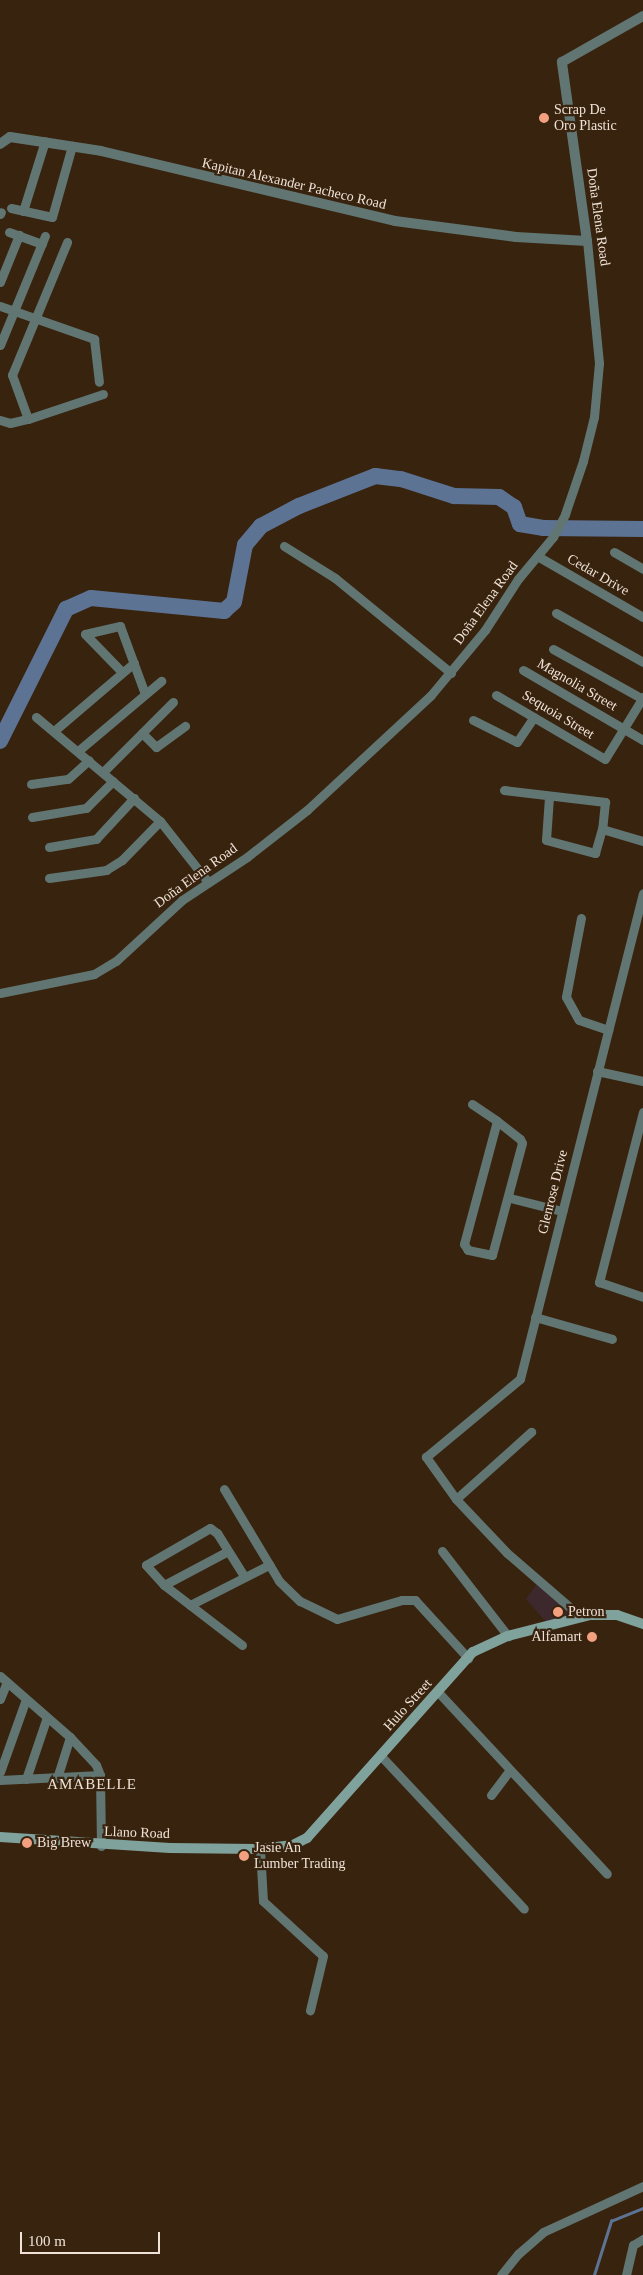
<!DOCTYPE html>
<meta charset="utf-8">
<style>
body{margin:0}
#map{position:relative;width:643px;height:2275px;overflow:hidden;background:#38230f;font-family:Georgia,serif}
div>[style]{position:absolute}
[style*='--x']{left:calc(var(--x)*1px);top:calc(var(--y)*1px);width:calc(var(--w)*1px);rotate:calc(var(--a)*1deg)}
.commercial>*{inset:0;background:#3d292d}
.stream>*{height:2.5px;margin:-1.25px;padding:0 1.25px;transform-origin:1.25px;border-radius:1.25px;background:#5d7394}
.river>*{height:16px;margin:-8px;padding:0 8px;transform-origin:8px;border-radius:8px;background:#5d7394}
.minor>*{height:9px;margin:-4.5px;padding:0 4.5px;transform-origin:4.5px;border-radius:4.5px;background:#617672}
.tertiary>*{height:10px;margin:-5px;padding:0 5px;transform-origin:5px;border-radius:5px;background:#617672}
.secondary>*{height:10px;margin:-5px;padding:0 5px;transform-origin:5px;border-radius:5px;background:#80a29c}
.dots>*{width:14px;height:14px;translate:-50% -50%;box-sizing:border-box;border:2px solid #38230f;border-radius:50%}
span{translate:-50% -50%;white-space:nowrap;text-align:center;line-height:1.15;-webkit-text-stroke:4.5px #38230f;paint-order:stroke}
.poi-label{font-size:14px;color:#f0e2d6}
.left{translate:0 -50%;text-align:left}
.right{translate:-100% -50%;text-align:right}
.street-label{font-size:14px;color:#f0e2d6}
.neighbourhood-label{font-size:15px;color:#f0e2d6;letter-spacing:1px}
.scale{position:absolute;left:20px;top:2232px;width:140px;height:22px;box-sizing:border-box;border:2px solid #f0e2d6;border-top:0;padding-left:6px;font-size:15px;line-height:18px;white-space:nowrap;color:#f0e2d6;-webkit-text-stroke:4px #38230f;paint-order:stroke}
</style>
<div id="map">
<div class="commercial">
<div style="clip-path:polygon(537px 1584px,573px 1614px,547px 1623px,526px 1599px)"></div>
</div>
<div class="stream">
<div style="--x:594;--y:2275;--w:57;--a:-72.5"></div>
<div style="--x:611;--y:2221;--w:35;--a:-22"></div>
</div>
<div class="river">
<div style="--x:0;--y:741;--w:148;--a:-63.4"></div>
<div style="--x:66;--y:609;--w:27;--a:-24"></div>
<div style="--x:91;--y:598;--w:134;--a:5.6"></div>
<div style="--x:224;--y:611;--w:13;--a:-42"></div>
<div style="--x:234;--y:602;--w:58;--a:-79.1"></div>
<div style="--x:245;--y:545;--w:25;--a:-50"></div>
<div style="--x:261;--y:526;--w:43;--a:-27.8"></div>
<div style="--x:299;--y:506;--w:82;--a:-21.5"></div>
<div style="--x:375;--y:476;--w:26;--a:7"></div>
<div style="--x:401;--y:479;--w:56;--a:17.8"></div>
<div style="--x:454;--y:496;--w:45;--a:1.3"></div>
<div style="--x:499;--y:497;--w:18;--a:34"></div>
<div style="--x:514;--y:507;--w:18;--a:71"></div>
<div style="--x:520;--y:524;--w:23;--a:10"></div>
<div style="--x:543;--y:528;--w:100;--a:0.6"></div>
</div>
<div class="minor">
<div style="--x:11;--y:208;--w:42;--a:12.4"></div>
<div style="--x:52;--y:217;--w:74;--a:-74.3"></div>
<div style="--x:23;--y:211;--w:73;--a:-72.6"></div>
<div style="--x:0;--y:214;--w:2;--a:-63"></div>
<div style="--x:9;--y:232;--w:35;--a:20"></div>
<div style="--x:0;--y:282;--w:51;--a:-68"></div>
<div style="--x:0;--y:306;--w:100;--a:19.3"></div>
<div style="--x:94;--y:339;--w:43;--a:83.4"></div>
<div style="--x:0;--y:345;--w:118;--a:-67.6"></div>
<div style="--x:28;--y:419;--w:47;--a:-110"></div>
<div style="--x:12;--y:375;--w:144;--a:-67.5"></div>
<div style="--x:0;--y:420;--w:10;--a:17"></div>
<div style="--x:10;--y:423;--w:18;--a:-13"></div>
<div style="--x:28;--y:419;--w:79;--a:-18.4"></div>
<div style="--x:284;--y:546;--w:60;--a:32.1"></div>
<div style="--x:335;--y:578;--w:150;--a:39.3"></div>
<div style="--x:614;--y:552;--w:34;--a:30"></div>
<div style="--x:539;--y:557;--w:120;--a:30"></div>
<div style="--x:556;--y:613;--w:100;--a:29.4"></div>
<div style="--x:553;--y:649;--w:103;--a:29.1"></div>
<div style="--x:523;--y:670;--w:139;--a:30.3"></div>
<div style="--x:122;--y:672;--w:53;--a:-134.2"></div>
<div style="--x:85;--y:634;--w:36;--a:-13"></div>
<div style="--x:120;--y:626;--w:72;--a:69.8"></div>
<div style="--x:496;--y:695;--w:126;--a:30.4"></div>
<div style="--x:605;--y:759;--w:73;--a:-58.5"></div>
<div style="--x:36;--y:717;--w:162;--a:40"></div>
<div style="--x:160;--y:821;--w:78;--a:51.8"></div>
<div style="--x:473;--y:720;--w:49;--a:26.6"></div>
<div style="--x:517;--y:742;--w:30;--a:-56"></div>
<div style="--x:54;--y:731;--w:105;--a:-40.4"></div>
<div style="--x:142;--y:733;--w:20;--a:45"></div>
<div style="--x:156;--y:747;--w:36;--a:-36"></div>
<div style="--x:78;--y:751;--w:109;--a:-40.1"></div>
<div style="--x:103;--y:772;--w:99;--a:-45"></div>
<div style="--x:31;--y:784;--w:37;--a:-8"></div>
<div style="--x:68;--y:779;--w:28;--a:-42"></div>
<div style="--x:504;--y:790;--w:102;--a:6.8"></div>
<div style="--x:605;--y:802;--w:27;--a:96"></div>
<div style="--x:602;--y:829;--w:43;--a:16.3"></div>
<div style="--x:549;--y:797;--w:43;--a:94"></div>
<div style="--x:546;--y:840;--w:51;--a:14.9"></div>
<div style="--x:595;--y:853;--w:25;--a:-74"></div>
<div style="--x:32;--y:817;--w:55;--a:-9.5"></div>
<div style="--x:86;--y:808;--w:38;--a:-45"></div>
<div style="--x:49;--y:847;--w:48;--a:-9.7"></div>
<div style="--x:96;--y:839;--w:56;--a:-47.2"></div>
<div style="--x:49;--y:878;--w:58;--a:-8"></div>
<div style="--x:106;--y:870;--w:19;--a:-32"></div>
<div style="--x:122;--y:860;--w:54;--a:-45.7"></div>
<div style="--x:581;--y:918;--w:80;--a:100.8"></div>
<div style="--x:566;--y:997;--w:26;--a:61"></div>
<div style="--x:579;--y:1020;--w:31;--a:19"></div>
<div style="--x:0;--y:993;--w:96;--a:-11.4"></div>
<div style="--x:94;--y:974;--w:26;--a:-31"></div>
<div style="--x:116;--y:961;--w:90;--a:-42.7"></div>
<div style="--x:182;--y:900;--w:78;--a:-33.5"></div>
<div style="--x:247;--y:857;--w:76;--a:-38.1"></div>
<div style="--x:307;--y:810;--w:169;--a:-42.8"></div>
<div style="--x:431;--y:695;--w:85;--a:-50.3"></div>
<div style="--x:485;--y:630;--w:61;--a:-57.1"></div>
<div style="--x:518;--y:579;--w:55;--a:-50.2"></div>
<div style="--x:553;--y:537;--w:26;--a:-62"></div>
<div style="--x:565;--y:514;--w:56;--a:-71.2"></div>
<div style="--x:583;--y:461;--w:45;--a:-76"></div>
<div style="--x:594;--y:417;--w:54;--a:-84.7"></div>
<div style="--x:599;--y:363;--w:123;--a:-95.6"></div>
<div style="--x:597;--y:1071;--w:47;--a:12.3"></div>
<div style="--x:472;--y:1104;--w:30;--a:34"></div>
<div style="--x:497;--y:1121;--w:29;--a:38"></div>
<div style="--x:520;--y:1139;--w:4;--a:63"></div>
<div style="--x:522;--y:1143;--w:116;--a:105"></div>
<div style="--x:492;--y:1255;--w:25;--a:-168"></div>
<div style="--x:468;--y:1250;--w:7;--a:-124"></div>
<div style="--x:464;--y:1244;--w:127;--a:-75"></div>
<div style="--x:643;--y:1112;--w:176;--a:104.5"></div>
<div style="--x:599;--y:1282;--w:46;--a:18.8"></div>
<div style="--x:510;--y:1198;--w:54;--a:14"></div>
<div style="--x:535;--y:1317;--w:80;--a:15.9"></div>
<div style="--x:224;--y:1489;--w:107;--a:59.1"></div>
<div style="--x:279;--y:1581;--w:29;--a:44"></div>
<div style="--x:300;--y:1601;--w:41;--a:25.9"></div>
<div style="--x:337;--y:1619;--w:68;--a:-16.3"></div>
<div style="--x:402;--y:1600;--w:13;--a:0"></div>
<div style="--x:415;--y:1600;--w:79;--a:47.6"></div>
<div style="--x:456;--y:1499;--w:101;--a:-41.8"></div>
<div style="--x:442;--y:1551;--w:108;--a:52.2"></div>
<div style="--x:164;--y:1585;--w:72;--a:-28"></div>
<div style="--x:190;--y:1605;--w:89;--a:-26.9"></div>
<div style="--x:581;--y:1617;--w:98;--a:-139.1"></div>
<div style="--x:507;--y:1553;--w:74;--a:-133.4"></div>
<div style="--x:456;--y:1499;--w:52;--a:-125.5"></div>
<div style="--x:426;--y:1457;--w:122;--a:-39.7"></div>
<div style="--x:520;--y:1379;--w:501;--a:-75.8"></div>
<div style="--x:242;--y:1645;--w:98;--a:-142.4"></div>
<div style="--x:164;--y:1585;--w:27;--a:-132"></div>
<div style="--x:146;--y:1565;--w:74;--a:-30"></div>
<div style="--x:210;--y:1528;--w:9;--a:36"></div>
<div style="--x:217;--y:1533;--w:51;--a:57.9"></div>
<div style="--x:0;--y:1676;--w:93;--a:41.1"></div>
<div style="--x:70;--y:1737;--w:38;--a:47"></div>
<div style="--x:96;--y:1765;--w:11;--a:68"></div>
<div style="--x:100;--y:1775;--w:71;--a:89.2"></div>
<div style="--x:438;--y:1692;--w:248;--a:47.1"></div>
<div style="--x:0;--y:1699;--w:18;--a:-68"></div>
<div style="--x:381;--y:1756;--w:209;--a:46.9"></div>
<div style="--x:0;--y:1772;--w:77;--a:-70.4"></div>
<div style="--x:57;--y:1778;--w:43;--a:-72.4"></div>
<div style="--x:26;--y:1779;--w:65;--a:-71.3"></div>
<div style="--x:0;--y:1780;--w:100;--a:-2.9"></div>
<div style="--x:491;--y:1795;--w:31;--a:-53"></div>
<div style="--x:260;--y:1849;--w:52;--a:86.7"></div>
<div style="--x:263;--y:1901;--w:81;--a:42.5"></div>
<div style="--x:323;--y:1956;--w:56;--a:103.5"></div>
<div style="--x:501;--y:2275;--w:27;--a:-51"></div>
<div style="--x:518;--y:2254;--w:33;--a:-41"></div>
<div style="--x:543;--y:2232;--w:110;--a:-24.7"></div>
<div style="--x:626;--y:2275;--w:31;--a:-77"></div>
<div style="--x:633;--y:2245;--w:12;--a:-31"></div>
</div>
<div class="tertiary">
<div style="--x:0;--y:144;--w:12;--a:-35"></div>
<div style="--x:10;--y:137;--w:92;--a:8.7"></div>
<div style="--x:101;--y:151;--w:302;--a:13.4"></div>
<div style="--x:395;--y:221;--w:122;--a:7.5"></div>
<div style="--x:516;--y:237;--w:71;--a:3.2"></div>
<div style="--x:587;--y:241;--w:181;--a:-98"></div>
<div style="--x:562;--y:62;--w:93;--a:-29.6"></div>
</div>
<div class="secondary">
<div style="--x:0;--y:1837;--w:170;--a:3.7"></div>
<div style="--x:170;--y:1848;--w:90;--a:0.6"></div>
<div style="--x:260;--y:1849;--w:33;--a:-7"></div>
<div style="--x:293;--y:1845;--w:16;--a:-27"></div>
<div style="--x:307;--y:1838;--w:249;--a:-48.3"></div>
<div style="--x:473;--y:1652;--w:38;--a:-25"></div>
<div style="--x:508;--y:1636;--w:85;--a:-14.4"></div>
<div style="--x:590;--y:1615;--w:27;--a:0"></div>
<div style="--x:617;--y:1615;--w:28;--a:19"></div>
</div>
<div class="dots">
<div style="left:544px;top:118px;background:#f2a07f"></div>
<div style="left:558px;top:1612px;background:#f2a07f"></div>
<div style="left:592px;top:1637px;background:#f2a07f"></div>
<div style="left:27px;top:1843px;background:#f2a07f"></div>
<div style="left:244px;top:1856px;background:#f2a07f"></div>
</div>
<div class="poi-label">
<span class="left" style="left:554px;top:118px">Scrap De<br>Oro Plastic</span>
<span class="left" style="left:568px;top:1612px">Petron</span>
<span class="right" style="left:582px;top:1637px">Alfamart</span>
<span class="left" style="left:37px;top:1843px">Big Brew</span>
<span class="left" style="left:254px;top:1856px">Jasie An<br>Lumber Trading</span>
</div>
<div class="street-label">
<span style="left:294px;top:184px;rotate:13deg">Kapitan Alexander Pacheco Road</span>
<span style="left:598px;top:217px;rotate:82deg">Doña Elena Road</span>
<span style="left:598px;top:575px;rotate:30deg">Cedar Drive</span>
<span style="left:486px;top:603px;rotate:-54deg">Doña Elena Road</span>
<span style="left:577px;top:685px;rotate:30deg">Magnolia Street</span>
<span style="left:558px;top:715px;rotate:31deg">Sequoia Street</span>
<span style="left:196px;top:876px;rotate:-36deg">Doña Elena Road</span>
<span style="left:553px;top:1192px;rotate:-76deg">Glenrose Drive</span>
<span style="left:408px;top:1705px;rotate:-48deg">Hulo Street</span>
<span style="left:137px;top:1833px;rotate:2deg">Llano Road</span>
</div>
<div class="neighbourhood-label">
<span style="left:92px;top:1785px">AMABELLE</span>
</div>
<div class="scale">100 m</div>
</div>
